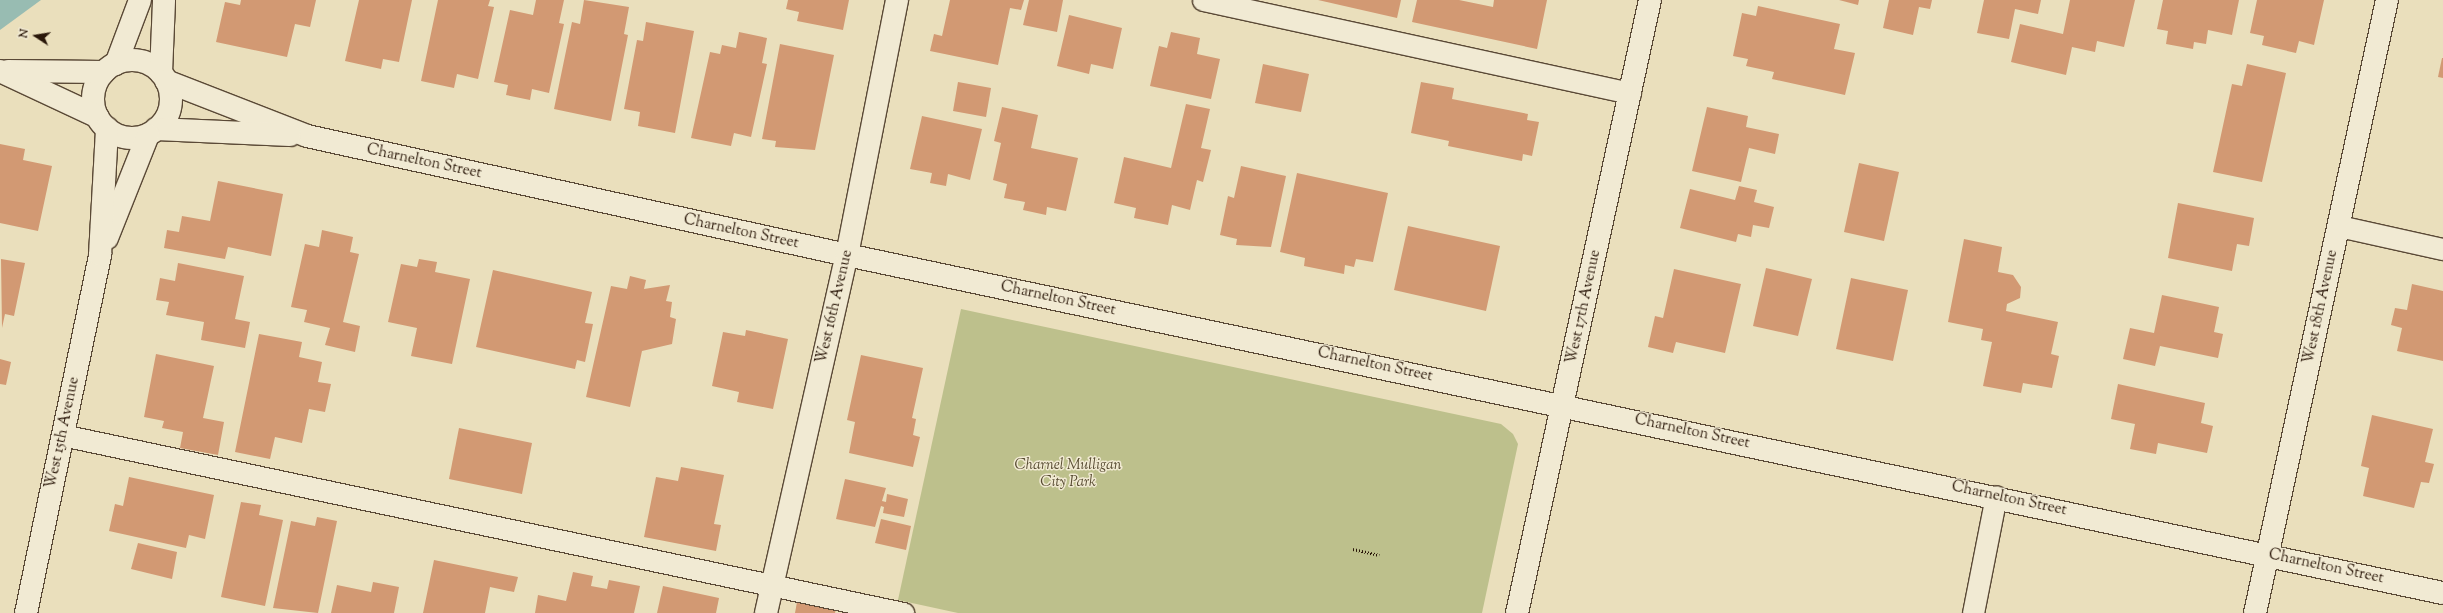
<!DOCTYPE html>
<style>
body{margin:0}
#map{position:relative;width:2443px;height:613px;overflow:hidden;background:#eadfbc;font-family:"Sorts Mill Goudy",serif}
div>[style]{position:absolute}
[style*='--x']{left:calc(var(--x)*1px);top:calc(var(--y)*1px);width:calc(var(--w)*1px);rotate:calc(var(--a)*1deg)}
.green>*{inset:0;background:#bdc08c}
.water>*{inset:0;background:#98bcb2}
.building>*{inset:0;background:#d29973}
.path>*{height:2.5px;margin-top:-1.25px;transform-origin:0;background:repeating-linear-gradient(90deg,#2a1709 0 1px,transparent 0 3px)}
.roads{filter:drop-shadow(1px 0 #5a4936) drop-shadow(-1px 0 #5a4936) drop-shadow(0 1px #5a4936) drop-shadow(0 -1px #5a4936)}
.lane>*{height:21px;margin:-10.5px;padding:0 10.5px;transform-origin:10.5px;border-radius:10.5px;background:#f1ead3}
.street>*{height:22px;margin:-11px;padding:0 11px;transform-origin:11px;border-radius:11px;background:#f1ead3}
.street>.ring{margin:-11px;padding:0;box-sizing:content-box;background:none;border:22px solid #f1ead3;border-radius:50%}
.secondary>*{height:22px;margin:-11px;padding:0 11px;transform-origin:11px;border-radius:11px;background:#f1ead3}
span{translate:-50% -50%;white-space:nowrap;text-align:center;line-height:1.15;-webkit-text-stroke:3px #f1ead3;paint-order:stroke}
.street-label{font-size:15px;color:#2a1709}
.park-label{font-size:15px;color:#564a30;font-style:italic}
.north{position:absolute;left:16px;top:16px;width:40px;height:40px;-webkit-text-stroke:3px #f1ead3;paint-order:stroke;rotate:282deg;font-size:11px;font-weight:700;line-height:16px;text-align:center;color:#2a1709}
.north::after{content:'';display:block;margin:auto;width:14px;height:18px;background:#2a1709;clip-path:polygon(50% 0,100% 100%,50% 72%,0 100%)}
</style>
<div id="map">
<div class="green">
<div style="clip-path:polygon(961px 309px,1501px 424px,1513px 434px,1518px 444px,1482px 613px,958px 613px,898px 600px)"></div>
</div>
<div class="water">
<div style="clip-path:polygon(0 0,41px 0,0 30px)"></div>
</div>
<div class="building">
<div style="clip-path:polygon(241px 0,316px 0,310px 27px,295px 24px,287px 57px,216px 42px,225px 2px,240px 5px)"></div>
<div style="clip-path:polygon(359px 0,412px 0,399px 62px,383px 59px,381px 69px,345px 61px)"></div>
<div style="clip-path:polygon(438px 0,490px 0,488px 6px,494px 7px,478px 79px,457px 74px,454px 88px,421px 81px)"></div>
<div style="clip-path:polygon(536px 0,564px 0,559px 23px,564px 24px,549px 93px,532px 89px,530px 100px,506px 95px,508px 85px,494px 82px,510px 10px,533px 15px)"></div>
<div style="clip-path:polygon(584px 0,629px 7px,624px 34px,628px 35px,611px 121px,554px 109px,572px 22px,580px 24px)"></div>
<div style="clip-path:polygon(788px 0,849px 0,843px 30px,797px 21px,799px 12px,786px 9px)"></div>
<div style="clip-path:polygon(950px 0,1024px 0,1021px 10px,1010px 8px,998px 65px,930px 51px,934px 34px,942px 36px)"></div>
<div style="clip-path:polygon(1029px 0,1063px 0,1057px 32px,1023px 25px)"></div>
<div style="clip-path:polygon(1318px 0,1401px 0,1397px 18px)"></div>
<div style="clip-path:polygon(1417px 0,1459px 0,1493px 7px,1494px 0,1547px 0,1537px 49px,1412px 22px)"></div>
<div style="clip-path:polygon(1839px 0,1859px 0,1858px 5px)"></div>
<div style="clip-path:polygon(1889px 0,1932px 0,1930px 9px,1919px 7px,1913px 35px,1883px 28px)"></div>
<div style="clip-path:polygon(1984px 0,2041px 0,2038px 14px,2015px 9px,2009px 39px,1977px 33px)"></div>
<div style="clip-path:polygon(2070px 0,2135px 0,2124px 47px,2097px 41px,2095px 52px,2072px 47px,2066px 75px,2011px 62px,2020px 24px,2063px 34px)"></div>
<div style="clip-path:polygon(2163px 0,2239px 0,2232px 35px,2208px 30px,2206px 44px,2194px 42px,2193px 49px,2166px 44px,2168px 31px,2157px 29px)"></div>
<div style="clip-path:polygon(2257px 0,2324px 0,2314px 45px,2299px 41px,2296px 53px,2262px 45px,2264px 36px,2250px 33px)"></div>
<div style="clip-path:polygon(1758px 6px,1840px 24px,1834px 49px,1855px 53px,1845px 95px,1772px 79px,1774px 72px,1746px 66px,1748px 59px,1733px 56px,1742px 13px,1756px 16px)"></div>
<div style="clip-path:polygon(1069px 15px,1122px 28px,1113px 69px,1091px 64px,1089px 74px,1057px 66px)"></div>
<div style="clip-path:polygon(646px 22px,694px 31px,675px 133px,638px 126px,640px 112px,624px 109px,637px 40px,643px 41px)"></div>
<div style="clip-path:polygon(739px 32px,767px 38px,762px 63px,767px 64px,751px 137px,734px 133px,731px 146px,691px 138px,710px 52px,720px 54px,722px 45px,736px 48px)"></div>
<div style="clip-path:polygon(1171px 32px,1200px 38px,1197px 54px,1220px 59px,1211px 99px,1150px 86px,1159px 46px,1167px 48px)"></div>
<div style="clip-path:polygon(780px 44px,834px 55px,815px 150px,775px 147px,776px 141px,762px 139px)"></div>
<div style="clip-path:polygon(2442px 58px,2443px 58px,2443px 78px,2438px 77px)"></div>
<div style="clip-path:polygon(1263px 64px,1309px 74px,1301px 112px,1255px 103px)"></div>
<div style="clip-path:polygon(2247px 64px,2286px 73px,2262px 182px,2213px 172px,2232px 84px,2242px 86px)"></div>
<div style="clip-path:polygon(958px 82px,991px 88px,986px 117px,953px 111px)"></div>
<div style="clip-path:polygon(1421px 82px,1454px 88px,1452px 99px,1528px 114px,1527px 120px,1539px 122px,1532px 156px,1523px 154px,1522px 161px,1448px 146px,1449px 141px,1411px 133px)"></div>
<div style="clip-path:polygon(1186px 104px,1210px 109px,1201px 148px,1211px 150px,1203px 182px,1197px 180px,1190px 210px,1172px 205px,1168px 225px,1134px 218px,1136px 208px,1114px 203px,1124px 157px,1171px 168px)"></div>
<div style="clip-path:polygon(1002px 107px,1038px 115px,1031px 148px,1078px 158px,1066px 211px,1047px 207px,1046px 215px,1023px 210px,1025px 202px,1004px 198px,1007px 184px,993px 180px,1001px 143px,994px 141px)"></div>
<div style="clip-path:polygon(1707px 107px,1748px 116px,1746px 127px,1779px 134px,1775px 154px,1749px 148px,1741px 182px,1692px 171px)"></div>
<div style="clip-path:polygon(922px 116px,982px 129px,970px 180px,948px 174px,946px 186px,930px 183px,932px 173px,910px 169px)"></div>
<div style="clip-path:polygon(0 144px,25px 149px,23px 160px,52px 166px,38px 231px,0 223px)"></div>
<div style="clip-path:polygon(1859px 163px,1899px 172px,1884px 241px,1844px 232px)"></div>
<div style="clip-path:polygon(1241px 166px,1286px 176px,1271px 247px,1236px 245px,1237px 239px,1220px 235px,1228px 196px,1234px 198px)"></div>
<div style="clip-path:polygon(1297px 173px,1388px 193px,1373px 262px,1356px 259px,1354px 267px,1345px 265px,1344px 274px,1304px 266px,1305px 258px,1280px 252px)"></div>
<div style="clip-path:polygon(218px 181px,283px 194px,271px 256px,228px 247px,225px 259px,164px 248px,167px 230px,179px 232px,182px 216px,210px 221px)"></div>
<div style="clip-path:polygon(1739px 186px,1757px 190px,1754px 202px,1774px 207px,1769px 228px,1753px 225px,1751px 237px,1738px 234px,1736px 242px,1680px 228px,1690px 189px,1735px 200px)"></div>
<div style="clip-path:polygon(2178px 203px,2254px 218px,2249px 246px,2237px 244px,2232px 271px,2168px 258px)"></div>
<div style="clip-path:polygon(1408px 226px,1500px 246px,1486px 311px,1394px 290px)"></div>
<div style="clip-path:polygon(322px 230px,353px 237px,350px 252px,359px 254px,343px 322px,360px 326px,355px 352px,325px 345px,330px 328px,304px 322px,307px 310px,291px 307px,305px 244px,319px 247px)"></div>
<div style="clip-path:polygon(1964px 239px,2002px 247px,1998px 272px,2013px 275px,2021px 287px,2020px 298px,2007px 304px,2006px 311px,2058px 322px,2051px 354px,2059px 356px,2052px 388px,2023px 383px,2021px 393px,1983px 386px,1992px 342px,1981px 340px,1983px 329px,1948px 322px)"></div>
<div style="clip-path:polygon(1px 259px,25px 263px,14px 316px,5px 314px,2px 328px)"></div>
<div style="clip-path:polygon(419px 259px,437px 262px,435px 272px,470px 279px,452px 364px,411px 356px,417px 328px,388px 322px,401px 264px,417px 267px)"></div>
<div style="clip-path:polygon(178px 263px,244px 276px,235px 319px,250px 322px,245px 348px,201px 340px,204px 322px,166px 315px,169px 302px,156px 300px,160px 278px,175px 281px)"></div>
<div style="clip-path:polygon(1766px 268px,1812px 279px,1798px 336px,1753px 326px)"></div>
<div style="clip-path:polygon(1674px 269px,1741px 284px,1725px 353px,1676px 342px,1673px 353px,1648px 347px,1655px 316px,1663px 318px)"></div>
<div style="clip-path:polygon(493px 270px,592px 292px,585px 323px,593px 324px,585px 362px,577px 360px,575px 369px,476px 347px)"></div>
<div style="clip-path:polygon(630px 276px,646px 280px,644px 289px,670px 285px,666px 301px,672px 302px,670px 317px,676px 319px,672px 344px,642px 351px,630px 407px,586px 397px,611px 286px,627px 289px)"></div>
<div style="clip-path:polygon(1851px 278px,1908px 290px,1893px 361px,1836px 349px)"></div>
<div style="clip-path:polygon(2412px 284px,2443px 291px,2443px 361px,2397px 351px,2402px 328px,2391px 325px,2395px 308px,2407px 310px)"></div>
<div style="clip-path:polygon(2162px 295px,2219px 307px,2214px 332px,2223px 334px,2218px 358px,2160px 346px,2155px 366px,2123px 359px,2130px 328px,2154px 333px)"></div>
<div style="clip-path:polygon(746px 330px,788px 339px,773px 409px,737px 402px,739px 392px,712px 386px,723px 332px,745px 336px)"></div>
<div style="clip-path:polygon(259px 334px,302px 342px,299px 357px,322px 362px,318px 382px,331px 384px,325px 412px,309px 409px,302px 443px,275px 437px,270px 459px,235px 452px)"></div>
<div style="clip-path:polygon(156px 354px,214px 366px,203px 418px,224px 422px,218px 455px,180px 448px,183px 432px,162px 428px,164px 421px,144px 417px)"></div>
<div style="clip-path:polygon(861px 355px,923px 368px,912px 418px,916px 419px,913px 435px,920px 437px,913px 467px,849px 453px,855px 422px,847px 420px)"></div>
<div style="clip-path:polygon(0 359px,11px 362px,6px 385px,0 384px)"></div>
<div style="clip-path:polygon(2118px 384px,2205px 403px,2201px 423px,2213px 426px,2207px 453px,2158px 443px,2156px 454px,2130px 449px,2135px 424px,2111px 419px)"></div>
<div style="clip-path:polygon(2372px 415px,2433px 429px,2425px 462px,2434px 464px,2429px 483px,2421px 482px,2414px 508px,2363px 496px,2369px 468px,2361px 466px)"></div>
<div style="clip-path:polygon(459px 428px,532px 443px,522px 494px,449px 479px)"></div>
<div style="clip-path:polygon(681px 467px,724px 475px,714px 524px,721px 525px,716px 551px,644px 537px,656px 477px,678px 481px)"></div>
<div style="clip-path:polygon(129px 477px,214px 495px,205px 539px,189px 535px,186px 548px,109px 531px,115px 504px,123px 506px)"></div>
<div style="clip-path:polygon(845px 479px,886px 488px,882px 501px,886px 502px,887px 494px,908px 499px,904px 517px,883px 513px,884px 507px,881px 506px,875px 527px,836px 519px)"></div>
<div style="clip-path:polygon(241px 502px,261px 505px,259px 515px,283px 520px,265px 606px,221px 597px)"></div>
<div style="clip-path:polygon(317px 517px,337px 521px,318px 613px,273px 608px,291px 521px,315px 526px)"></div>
<div style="clip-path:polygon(881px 519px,911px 526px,906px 550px,875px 543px)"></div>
<div style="clip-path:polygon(138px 543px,177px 552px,172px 579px,131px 569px)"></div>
<div style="clip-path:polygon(434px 560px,518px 577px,514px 592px,490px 587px,485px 613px,423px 613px)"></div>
<div style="clip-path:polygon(573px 572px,593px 576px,591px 586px,607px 589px,609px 580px,640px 586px,634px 613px,535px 613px,538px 595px,566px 601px)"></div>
<div style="clip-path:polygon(373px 582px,399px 587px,394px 613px,331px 613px,337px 585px,371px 592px)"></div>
<div style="clip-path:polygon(663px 586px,719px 598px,716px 613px,657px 613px)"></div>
<div style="clip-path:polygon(797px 602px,836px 609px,835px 613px,795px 613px)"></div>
</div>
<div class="path">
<div style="--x:1353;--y:549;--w:27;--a:13"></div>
</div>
<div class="roads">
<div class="lane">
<div style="--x:1203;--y:0;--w:437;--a:12.3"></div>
<div style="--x:2339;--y:226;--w:107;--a:12.5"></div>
<div style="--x:62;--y:435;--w:860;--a:11.95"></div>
<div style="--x:1973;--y:613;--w:119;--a:-78.9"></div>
</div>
<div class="street">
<div class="ring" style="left:93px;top:60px;width:56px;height:56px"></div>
<div style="--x:116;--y:64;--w:68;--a:-69.4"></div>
<div style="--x:0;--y:71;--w:108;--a:25.1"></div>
<div style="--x:8;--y:71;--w:96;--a:0.6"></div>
<div style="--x:161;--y:73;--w:73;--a:-87.6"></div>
<div style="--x:166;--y:81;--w:151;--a:21.3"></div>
<div style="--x:307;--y:136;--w:553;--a:12.43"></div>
<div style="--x:847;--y:255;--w:1631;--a:11.96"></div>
<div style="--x:156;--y:129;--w:134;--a:2.6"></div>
<div style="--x:107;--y:238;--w:111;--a:-68.3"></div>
<div style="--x:26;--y:613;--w:366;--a:-78.3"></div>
<div style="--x:100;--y:255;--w:127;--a:-86.8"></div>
<div style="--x:766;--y:613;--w:367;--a:-77.3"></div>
<div style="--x:847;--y:255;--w:260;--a:-78.9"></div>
<div style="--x:1517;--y:613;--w:627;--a:-77.76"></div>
</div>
<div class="secondary">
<div style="--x:2255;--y:613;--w:627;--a:-77.85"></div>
</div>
</div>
<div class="street-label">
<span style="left:424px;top:162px;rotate:12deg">Charnelton Street</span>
<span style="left:741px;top:232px;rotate:12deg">Charnelton Street</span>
<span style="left:1058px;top:299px;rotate:12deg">Charnelton Street</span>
<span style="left:835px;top:307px;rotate:-77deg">West 16th Avenue</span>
<span style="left:1584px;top:307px;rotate:-78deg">West 17th Avenue</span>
<span style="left:2321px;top:307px;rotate:-78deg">West 18th Avenue</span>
<span style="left:1375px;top:365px;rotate:12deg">Charnelton Street</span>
<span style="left:1692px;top:432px;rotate:12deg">Charnelton Street</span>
<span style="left:63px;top:433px;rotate:-78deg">West 15th Avenue</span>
<span style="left:2009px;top:499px;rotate:12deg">Charnelton Street</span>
<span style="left:2326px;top:567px;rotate:12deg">Charnelton Street</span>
</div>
<div class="park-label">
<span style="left:1068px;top:474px">Charnel Mulligan<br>City Park</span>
</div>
<div class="north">N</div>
</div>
